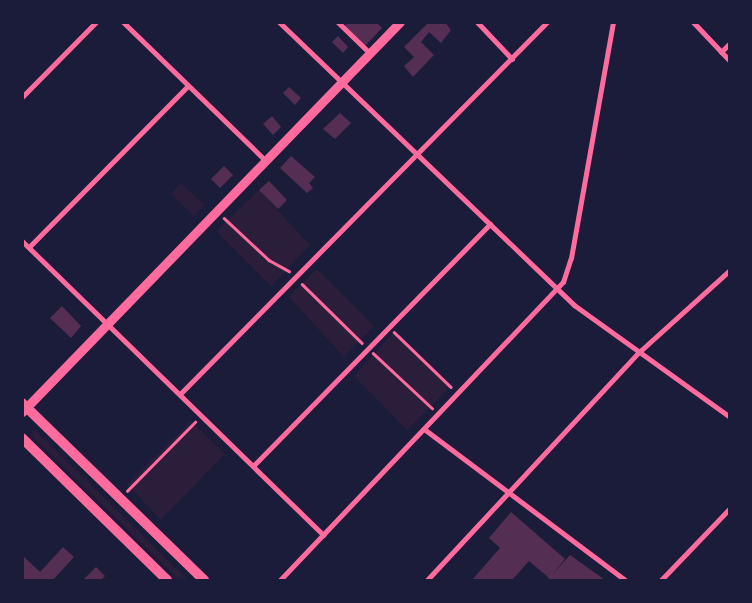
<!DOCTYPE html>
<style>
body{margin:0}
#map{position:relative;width:752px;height:603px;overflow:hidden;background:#1b1b3a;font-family:Figtree,sans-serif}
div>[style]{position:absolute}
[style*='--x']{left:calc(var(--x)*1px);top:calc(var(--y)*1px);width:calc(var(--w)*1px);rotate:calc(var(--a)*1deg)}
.green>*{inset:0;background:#2a1e3b}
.building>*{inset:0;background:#542f53}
.path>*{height:2.5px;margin:-1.25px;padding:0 1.25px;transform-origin:1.25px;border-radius:1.25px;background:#ff6b9d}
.pedestrian>*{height:4.5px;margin:-2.25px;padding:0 2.25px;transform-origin:2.25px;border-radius:2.25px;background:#ff6b9d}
.minor>*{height:5px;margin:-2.5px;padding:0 2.5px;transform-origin:2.5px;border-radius:2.5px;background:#ff6b9d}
.tertiary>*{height:9px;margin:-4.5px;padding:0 4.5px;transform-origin:4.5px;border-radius:4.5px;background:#ff6b9d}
.secondary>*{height:10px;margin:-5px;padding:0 5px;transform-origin:5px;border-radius:5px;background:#ff6b9d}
span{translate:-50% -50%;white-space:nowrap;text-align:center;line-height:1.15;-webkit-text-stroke:5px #1b1b3a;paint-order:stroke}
.frame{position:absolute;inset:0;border:24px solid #1b1b3a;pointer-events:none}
</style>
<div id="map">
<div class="green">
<div style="clip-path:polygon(181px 183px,204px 205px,194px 216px,171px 194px)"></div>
<div style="clip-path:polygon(259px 190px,310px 245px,271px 286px,216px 231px)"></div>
<div style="clip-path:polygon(317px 269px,374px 326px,344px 357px,289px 297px)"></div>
<div style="clip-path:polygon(394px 332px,451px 386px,407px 430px,354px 376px)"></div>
<div style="clip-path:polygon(191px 421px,225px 454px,161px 520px,127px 484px)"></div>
<div style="clip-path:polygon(35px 430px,188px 580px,179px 580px,31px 435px)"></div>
</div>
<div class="building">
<div style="clip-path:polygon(348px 22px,376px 22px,382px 28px,365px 46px,344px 27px)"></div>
<div style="clip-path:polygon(429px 22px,445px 22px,451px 30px,441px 43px,429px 32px,421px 42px,434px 55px,413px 77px,404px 66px,414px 57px,404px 47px)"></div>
<div style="clip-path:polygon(338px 36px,348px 47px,343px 53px,332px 42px)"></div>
<div style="clip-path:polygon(289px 87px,301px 98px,295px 105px,283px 93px)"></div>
<div style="clip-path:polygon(340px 113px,351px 123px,335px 139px,323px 129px)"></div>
<div style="clip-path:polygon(272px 116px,281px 127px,273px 135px,263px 124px)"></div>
<div style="clip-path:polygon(291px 156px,315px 177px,309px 183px,313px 188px,307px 193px,280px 168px)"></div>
<div style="clip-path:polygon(224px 166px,233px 175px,220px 188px,211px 179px)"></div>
<div style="clip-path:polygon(269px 181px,287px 200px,278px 209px,259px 190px)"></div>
<div style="clip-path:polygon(62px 306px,81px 326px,71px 338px,50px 318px)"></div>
<div style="clip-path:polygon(511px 512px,565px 559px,552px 575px,570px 555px,605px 580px,546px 580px,549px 578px,529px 561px,512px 580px,472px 580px,500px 548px,489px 538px)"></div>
<div style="clip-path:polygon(63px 547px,74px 557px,53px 580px,22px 579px,22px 555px,40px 572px)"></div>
<div style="clip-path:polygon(96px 567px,105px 576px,101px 580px,83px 580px)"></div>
</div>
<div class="path">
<div style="--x:224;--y:218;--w:62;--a:43"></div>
<div style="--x:269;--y:260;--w:23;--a:29"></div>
<div style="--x:302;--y:284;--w:84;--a:44.5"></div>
<div style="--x:394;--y:332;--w:79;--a:44"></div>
<div style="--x:373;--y:353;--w:81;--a:43"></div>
<div style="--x:127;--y:491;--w:97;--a:-45.4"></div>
</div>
<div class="pedestrian">
<div style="--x:338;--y:22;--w:45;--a:44.1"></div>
</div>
<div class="minor">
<div style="--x:123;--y:22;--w:199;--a:44.2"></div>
<div style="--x:279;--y:22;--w:409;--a:43.8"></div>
<div style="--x:574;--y:305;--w:192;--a:35.7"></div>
<div style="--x:477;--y:22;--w:51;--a:46.6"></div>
<div style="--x:693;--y:22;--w:54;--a:46.5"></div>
<div style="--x:721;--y:52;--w:13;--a:-45"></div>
<div style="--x:22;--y:97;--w:105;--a:-45.4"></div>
<div style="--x:22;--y:241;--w:421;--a:44.3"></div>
<div style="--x:29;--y:247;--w:226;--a:-45.4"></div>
<div style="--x:180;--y:394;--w:523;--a:-45.39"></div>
<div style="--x:424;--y:429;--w:251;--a:36.9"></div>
<div style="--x:253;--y:466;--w:339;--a:-45.6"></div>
<div style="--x:280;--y:580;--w:411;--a:-46.5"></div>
<div style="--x:563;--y:282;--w:25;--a:-72"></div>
<div style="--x:571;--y:258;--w:240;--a:-79.9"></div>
<div style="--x:427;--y:580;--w:310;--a:-47.1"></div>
<div style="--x:638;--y:353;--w:124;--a:-42.1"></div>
<div style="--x:661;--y:580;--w:100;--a:-46.2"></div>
</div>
<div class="tertiary">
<div style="--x:22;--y:412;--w:543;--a:-45.9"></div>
</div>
<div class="secondary">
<div style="--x:22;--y:403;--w:254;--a:44.2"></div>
<div style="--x:22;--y:438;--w:203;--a:44.4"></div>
</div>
<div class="frame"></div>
</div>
